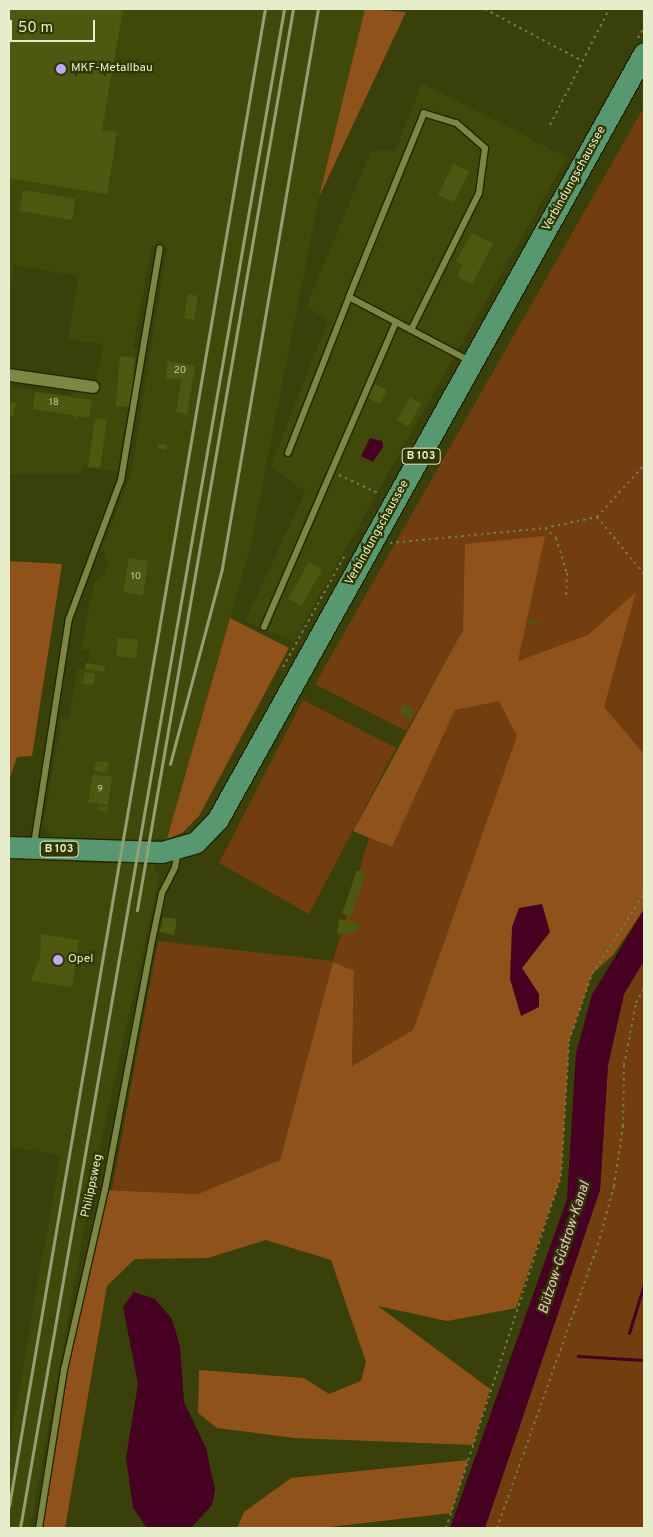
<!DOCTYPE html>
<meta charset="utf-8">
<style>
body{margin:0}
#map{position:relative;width:653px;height:1537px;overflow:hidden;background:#394009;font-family:Overpass,sans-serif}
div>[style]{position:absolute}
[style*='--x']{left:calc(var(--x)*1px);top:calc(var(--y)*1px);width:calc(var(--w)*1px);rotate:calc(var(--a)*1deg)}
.built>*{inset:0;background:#41490a}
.green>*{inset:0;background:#723e10}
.forest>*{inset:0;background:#90521b}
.water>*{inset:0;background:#450022}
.stream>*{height:3px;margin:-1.5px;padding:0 1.5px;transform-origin:1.5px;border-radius:1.5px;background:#450022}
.building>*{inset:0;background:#4f5810}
.path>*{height:2px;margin-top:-1px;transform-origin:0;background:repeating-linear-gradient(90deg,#757c4b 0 2.5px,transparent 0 6.5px)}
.roads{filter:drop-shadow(1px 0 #212602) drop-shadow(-1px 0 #212602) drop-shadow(0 1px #212602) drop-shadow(0 -1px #212602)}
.lane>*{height:6px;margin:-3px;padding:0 3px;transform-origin:3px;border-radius:3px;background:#7b8743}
.street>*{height:12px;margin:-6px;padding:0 6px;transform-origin:6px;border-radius:6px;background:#7b8743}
.primary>*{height:21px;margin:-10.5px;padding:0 10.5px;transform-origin:10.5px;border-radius:10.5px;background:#589871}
.rail>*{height:3px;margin:-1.5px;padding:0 1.5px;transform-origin:1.5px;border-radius:1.5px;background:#979e72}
.dots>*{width:14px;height:14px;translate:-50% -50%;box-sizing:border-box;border:2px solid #2f3600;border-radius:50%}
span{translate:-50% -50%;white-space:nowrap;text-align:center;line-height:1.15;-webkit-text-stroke:4.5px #2f3600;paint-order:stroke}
.number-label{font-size:10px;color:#c0c89c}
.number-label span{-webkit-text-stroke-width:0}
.shield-label span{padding:1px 4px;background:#2f3600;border:1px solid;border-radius:4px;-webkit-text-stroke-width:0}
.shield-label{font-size:11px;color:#e6edca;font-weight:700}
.poi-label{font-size:12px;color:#e6edca}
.left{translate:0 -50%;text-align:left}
.street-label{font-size:12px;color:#e6edca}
.water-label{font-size:14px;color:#f6c0d1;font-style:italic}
.frame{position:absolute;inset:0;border:10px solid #e6edca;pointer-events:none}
.scale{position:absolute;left:10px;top:20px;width:85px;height:22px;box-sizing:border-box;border:2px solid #e6edca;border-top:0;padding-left:6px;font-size:15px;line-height:18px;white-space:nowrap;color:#e6edca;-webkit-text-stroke:4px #2f3600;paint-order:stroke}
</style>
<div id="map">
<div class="built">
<div style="clip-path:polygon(9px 9px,365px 9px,319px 197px,250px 548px,167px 839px,55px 838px,43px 825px,62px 717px,69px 718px,78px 668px,85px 669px,88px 662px,91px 651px,81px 649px,94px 582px,105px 575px,108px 563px,103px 547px,131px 474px,167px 248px,152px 246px,133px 348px,137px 349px,118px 472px,83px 467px,81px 474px,9px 474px,9px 387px,71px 396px,72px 390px,94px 393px,103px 344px,68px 339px,78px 276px,14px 265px,9px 298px)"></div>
<div style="clip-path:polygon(422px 83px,567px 157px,293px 642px,245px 621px,305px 492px,271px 466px,328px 320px,306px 307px,371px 151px,395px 151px)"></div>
<div style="clip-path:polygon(9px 858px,106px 864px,107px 859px,155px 861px,155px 872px,160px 873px,94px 1174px,30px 1528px,9px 1528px,9px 1450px,60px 1155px,9px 1147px)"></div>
</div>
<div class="green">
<div style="clip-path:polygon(644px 107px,644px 909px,613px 955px,517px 737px,413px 1030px,352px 1066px,354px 971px,333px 962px,280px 1160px,198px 1194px,112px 1190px,158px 941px,333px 961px,369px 838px,392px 847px,455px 710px,464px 631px,406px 731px,315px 684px)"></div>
<div style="clip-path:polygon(303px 700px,396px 748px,309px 914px,219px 863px)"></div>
<div style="clip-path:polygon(644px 961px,644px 1528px,485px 1528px,600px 1190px,608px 1065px,624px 994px)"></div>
</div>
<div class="forest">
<div style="clip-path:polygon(365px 9px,406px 12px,319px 197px)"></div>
<div style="clip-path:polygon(545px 536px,518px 661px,588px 635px,636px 592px,604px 707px,644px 754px,644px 909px,613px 955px,592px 974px,569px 1041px,561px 1176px,516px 1308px,447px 1321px,378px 1306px,490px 1389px,473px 1445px,294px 1438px,217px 1428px,198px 1413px,199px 1370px,304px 1378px,329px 1394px,361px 1381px,366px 1362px,331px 1260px,266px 1240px,208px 1258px,135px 1259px,107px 1286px,65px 1528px,39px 1528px,64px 1370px,105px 1190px,198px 1194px,280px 1160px,333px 962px,354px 971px,352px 1066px,413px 1030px,517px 736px,499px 701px,455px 710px,392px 847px,353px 831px,463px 630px,465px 544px)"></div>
<div style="clip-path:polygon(9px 561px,62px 564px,32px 756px,17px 757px,9px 780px)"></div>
<div style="clip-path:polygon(230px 618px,289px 648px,199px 816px,182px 833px,167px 839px)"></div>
<div style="clip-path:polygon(468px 1460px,451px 1513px,321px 1528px,237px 1528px,244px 1512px,291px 1478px)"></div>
</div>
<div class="water">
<div style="clip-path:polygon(370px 438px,382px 441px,383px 447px,373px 462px,361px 456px)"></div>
<div style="clip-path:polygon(542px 904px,550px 932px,522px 968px,539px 994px,539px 1007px,521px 1016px,510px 979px,512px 927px,519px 908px)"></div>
<div style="clip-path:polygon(644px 909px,644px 961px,624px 994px,608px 1065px,600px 1190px,485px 1528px,450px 1528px,567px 1199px,576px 1053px,592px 995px)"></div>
<div style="clip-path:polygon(134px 1292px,155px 1299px,172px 1319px,180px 1346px,184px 1402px,206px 1448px,215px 1490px,212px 1505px,191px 1528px,147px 1528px,133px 1508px,126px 1458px,138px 1384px,123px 1307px)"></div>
</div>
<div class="stream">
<div style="--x:629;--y:1333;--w:51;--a:-73"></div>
<div style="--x:578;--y:1356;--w:66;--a:3.5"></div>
</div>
<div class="building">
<div style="clip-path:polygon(9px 9px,123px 9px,102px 130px,117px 132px,107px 194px,9px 178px)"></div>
<div style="clip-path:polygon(453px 164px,469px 172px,454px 202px,438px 195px)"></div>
<div style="clip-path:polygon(23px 190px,75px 199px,72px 220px,20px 211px)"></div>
<div style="clip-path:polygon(472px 233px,493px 244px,472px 284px,457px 276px,463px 265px,456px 261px)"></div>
<div style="clip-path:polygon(188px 294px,198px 296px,194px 320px,184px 319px)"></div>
<div style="clip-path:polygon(120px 356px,135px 358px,131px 407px,116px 406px)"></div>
<div style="clip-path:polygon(168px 361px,195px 366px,187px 414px,176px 412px,182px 378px,165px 379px)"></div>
<div style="clip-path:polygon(375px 384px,387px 390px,380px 404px,368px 398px)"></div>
<div style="clip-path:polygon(35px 392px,92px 400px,89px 417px,77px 416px,76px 421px,73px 415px,33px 409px)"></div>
<div style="clip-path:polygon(410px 397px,421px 404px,408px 427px,397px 420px)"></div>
<div style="clip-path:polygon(9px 402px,16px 403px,13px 417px,9px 416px)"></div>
<div style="clip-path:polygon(95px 418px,107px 420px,100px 468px,88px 467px)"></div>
<div style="clip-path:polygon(158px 444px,167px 445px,166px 450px,157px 448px)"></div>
<div style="clip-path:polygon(129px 558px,148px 561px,143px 596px,123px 592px)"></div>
<div style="clip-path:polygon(309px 562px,322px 570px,301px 606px,288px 599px)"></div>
<div style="clip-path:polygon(530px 619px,539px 622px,538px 626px,528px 623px)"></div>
<div style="clip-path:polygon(118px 638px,138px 640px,136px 658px,116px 656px)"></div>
<div style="clip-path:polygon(86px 663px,105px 666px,104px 672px,85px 669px)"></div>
<div style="clip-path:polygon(85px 672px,95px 674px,94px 685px,83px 684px)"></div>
<div style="clip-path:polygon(404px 704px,415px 710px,410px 719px,399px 713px)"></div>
<div style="clip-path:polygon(96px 761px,109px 763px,107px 773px,94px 771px)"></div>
<div style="clip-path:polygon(93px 774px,112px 777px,108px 805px,88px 802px)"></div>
<div style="clip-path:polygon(98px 806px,108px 807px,107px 812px,97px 810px)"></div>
<div style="clip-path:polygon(357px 870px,366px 873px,351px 917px,342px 914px)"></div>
<div style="clip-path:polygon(163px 917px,177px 919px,174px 935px,160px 932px)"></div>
<div style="clip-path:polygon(339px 919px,359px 923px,357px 933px,337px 934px)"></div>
<div style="clip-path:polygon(41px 934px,79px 940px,72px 987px,31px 981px,40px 957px)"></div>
</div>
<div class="path">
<div style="--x:485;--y:9;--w:110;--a:28.2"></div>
<div style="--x:638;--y:38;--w:13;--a:-61"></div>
<div style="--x:550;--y:125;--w:130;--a:-63"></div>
<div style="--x:339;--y:475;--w:45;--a:24.9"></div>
<div style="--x:597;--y:517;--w:74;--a:50.5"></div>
<div style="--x:545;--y:528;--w:53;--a:-11.9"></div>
<div style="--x:597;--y:517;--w:70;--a:-47.9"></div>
<div style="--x:390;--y:543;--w:156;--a:-5.5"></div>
<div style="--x:545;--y:528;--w:15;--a:42"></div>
<div style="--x:556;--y:538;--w:37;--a:73"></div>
<div style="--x:567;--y:573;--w:23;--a:92"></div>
<div style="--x:283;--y:667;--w:128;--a:-61"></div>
<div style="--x:446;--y:1528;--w:370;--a:-71.9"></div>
<div style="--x:561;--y:1176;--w:135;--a:-86.6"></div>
<div style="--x:569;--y:1041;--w:71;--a:-71.1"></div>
<div style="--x:592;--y:974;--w:95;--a:-57"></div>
<div style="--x:497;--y:1528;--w:300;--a:-70.4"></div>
<div style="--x:598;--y:1245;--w:61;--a:-74.8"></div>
<div style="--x:614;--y:1186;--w:61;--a:-81.5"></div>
<div style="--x:623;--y:1126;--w:61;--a:-89.1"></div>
<div style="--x:624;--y:1065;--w:63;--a:-79"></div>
<div style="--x:636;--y:1003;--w:17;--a:-62"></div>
</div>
<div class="roads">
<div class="lane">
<div style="--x:411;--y:330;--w:153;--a:-63.6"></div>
<div style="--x:479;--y:193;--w:45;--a:-82.4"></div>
<div style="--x:485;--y:148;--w:38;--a:-139"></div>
<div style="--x:456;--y:123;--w:34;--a:-163"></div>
<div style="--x:424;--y:113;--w:199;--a:112.2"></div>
<div style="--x:349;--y:297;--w:137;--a:27.9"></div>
<div style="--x:288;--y:453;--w:168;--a:-68.6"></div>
<div style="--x:264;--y:627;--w:332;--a:-66.6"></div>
<div style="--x:34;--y:844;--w:228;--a:-81.2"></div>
<div style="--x:69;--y:619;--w:148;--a:-69.5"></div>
<div style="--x:121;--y:480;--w:235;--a:-80.5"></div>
<div style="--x:39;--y:1528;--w:160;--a:-81"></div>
<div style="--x:64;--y:1370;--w:185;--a:-77.2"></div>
<div style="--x:105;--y:1190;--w:248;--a:-79.3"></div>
<div style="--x:151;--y:946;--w:54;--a:-78.3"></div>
<div style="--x:162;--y:893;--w:29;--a:-63"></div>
<div style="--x:175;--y:867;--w:16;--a:-79"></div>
</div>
<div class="street">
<div style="--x:9;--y:375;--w:85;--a:8.1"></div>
</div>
<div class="primary">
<div style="--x:9;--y:847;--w:153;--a:1.9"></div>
<div style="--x:162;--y:852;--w:35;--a:-16"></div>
<div style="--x:196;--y:842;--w:32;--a:-46"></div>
<div style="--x:218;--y:819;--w:876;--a:-60.92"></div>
</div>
</div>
<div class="rail">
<div style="--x:170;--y:764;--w:203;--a:-75.1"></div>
<div style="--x:222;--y:568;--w:567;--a:-80.26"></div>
<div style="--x:137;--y:910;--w:914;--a:-80.18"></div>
<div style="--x:9;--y:1506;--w:1519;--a:-80.3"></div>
<div style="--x:20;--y:1528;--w:1542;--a:-80.14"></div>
</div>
<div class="dots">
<div style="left:61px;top:69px;background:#bfa9f4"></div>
<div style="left:58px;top:960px;background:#bfa9f4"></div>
</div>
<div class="number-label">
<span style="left:180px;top:371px">20</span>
<span style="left:54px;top:403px">18</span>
<span style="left:136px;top:577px">10</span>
<span style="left:100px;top:790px">9</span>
</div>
<div class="shield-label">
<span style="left:421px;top:456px">B 103</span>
<span style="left:59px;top:849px">B 103</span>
</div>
<div class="poi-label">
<span class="left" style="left:71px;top:69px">MKF-Metallbau</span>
<span class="left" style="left:68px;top:960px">Opel</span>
</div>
<div class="street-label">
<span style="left:575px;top:179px;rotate:-61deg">Verbindungschaussee</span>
<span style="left:378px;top:533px;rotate:-61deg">Verbindungschaussee</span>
<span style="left:93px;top:1186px;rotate:-78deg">Philippsweg</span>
</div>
<div class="water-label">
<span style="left:565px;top:1248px;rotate:-72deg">Bützow-Güstrow-Kanal</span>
</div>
<div class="frame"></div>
<div class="scale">50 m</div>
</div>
